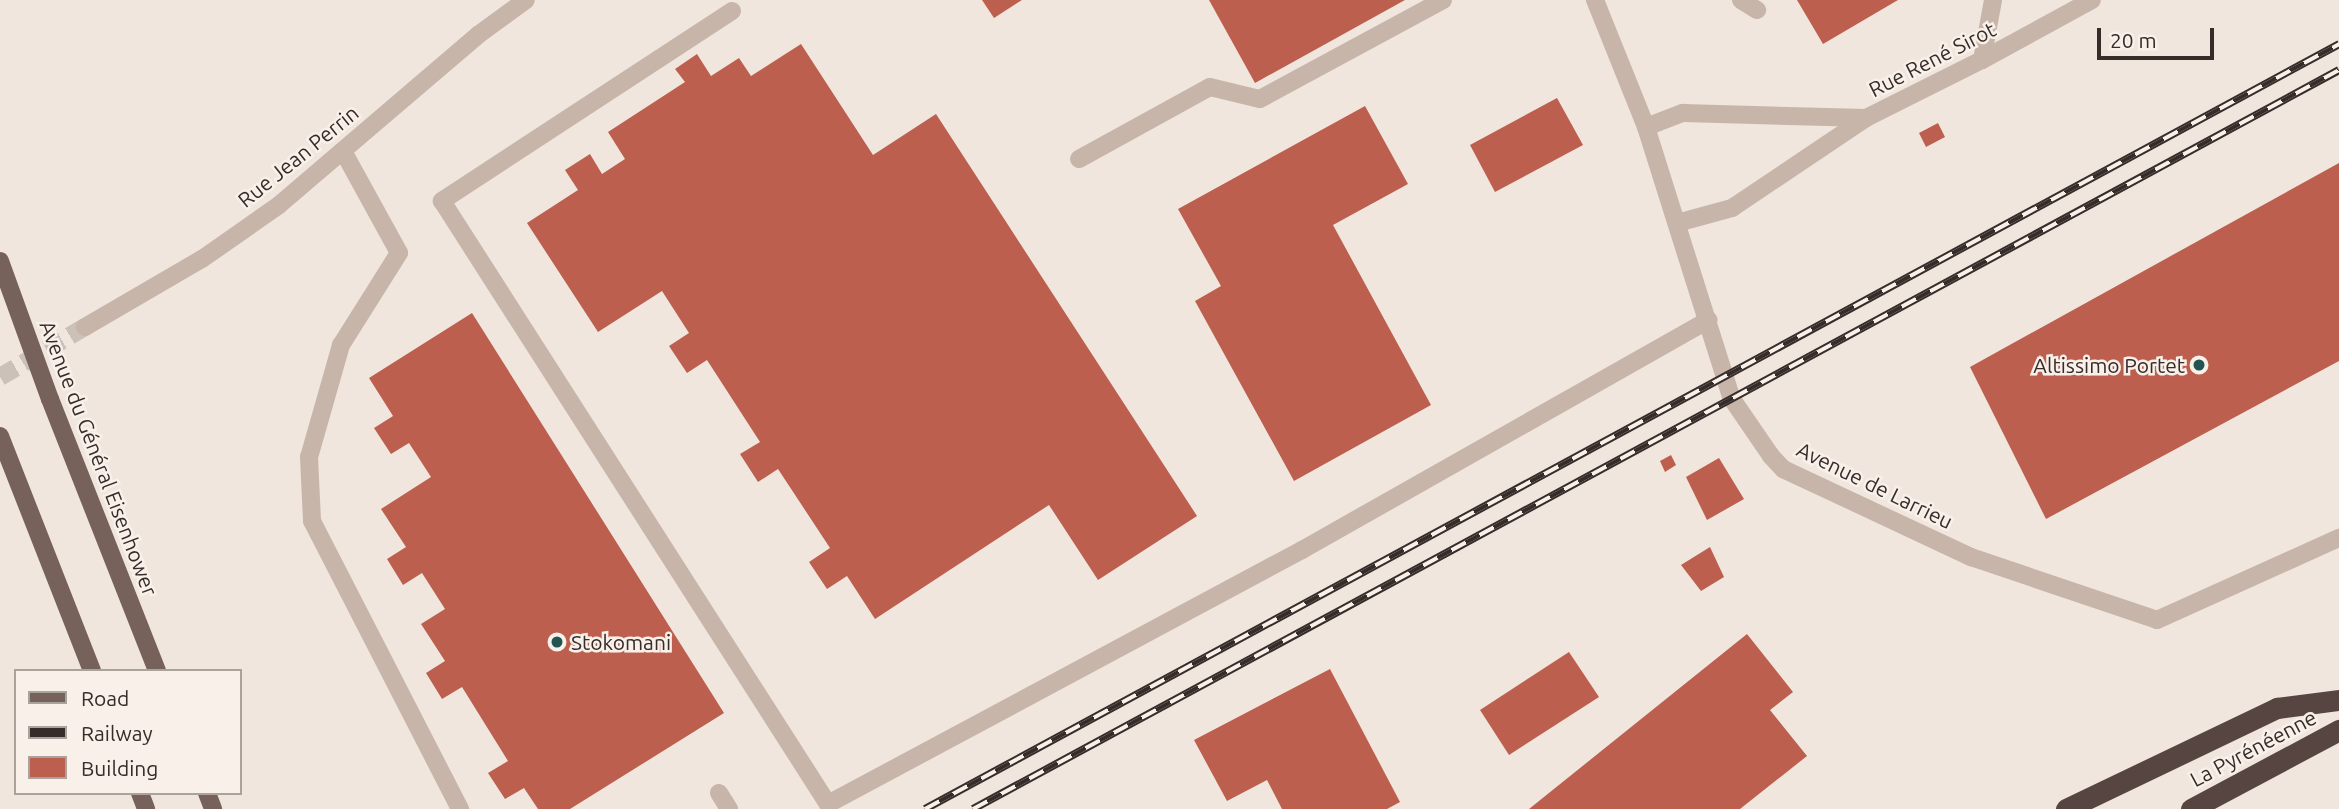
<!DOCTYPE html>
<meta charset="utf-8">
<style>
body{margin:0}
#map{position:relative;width:2339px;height:809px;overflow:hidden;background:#f0e6dd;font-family:Ubuntu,sans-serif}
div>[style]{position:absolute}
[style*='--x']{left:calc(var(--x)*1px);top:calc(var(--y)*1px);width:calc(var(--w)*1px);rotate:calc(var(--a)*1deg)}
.building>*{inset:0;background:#bd5f4f}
.minor-tunnel>*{height:18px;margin-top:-9px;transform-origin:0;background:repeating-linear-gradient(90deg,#cbc1b9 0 18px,transparent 0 27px)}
.minor>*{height:18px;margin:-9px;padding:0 9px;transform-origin:9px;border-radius:9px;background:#c8b5aa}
.major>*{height:18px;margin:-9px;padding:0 9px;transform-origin:9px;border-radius:9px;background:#77625b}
.highway>*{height:21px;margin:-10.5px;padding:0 10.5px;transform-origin:10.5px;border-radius:10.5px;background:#564541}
.rail>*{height:8px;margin-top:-4px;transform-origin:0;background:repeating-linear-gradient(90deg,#f8f0e9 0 16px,#362c29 0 32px);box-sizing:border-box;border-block:2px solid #362c29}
.dots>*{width:19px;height:19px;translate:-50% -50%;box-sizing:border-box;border:4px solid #f8f0e9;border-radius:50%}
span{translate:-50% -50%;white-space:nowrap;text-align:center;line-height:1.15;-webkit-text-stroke:5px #f8f0e9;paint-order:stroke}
.street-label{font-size:21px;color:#362c29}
.poi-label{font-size:21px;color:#362c29}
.right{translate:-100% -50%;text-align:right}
.left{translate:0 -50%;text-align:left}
.legend{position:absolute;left:14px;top:669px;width:228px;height:126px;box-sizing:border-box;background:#f8f0e9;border:2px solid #aaa29c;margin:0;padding:9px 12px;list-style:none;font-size:21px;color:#362c29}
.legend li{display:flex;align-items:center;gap:14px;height:35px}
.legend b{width:35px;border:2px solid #aaa29c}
.scale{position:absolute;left:2097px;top:28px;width:117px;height:32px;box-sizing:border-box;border:4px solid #362c29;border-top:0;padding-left:9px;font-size:21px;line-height:24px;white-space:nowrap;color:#362c29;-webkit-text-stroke:5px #f8f0e9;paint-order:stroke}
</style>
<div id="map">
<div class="building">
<div style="clip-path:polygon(982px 0,1022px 0,994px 18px)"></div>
<div style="clip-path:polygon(1209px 0,1405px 0,1255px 83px)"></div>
<div style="clip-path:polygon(1797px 0,1898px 0,1823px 44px)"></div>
<div style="clip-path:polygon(801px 44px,873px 155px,936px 114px,1197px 516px,1098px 580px,1049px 505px,875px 619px,847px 576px,827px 589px,809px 562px,830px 548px,778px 469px,758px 482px,740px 454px,760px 442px,707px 360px,687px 373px,669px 346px,689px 333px,662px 291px,598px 332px,527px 223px,578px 190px,565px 170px,590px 154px,602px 174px,625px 159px,608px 132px,685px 82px,675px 69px,697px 54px,711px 76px,739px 58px,751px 76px)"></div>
<div style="clip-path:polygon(1557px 98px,1583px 145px,1495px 192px,1470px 145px)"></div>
<div style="clip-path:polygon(1365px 106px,1408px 184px,1333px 225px,1431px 405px,1294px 481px,1195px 301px,1221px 286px,1178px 209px)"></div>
<div style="clip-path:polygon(1938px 123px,1945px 137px,1926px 147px,1919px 133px)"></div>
<div style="clip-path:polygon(2339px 163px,2339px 361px,2046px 519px,1970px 367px)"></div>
<div style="clip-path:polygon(472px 313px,724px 713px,570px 809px,538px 809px,524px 788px,505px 799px,488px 773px,508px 761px,462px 687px,442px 699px,426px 673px,445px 661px,421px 624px,445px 609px,422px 573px,403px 585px,387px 559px,406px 547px,381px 509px,431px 477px,409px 443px,391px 454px,374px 428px,393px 416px,369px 378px)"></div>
<div style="clip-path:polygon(1671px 455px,1676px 465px,1665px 472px,1660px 461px)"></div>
<div style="clip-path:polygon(1719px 458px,1744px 499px,1707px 520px,1686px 477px)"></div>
<div style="clip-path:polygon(1710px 547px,1724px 577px,1701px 591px,1681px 565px)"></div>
<div style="clip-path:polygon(1747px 634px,1793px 692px,1770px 710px,1807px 756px,1740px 809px,1529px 809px)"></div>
<div style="clip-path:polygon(1569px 652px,1599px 697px,1509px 755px,1480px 710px)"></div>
<div style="clip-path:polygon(1330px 669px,1400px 802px,1387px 809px,1282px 809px,1267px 780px,1227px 801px,1194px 740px)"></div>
</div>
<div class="minor-tunnel">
<div style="--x:0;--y:377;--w:99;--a:-30.5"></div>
</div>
<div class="minor">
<div style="--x:1595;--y:0;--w:137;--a:68.1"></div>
<div style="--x:1646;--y:127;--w:285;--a:72.5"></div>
<div style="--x:1732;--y:399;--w:69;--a:55.6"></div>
<div style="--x:1771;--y:456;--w:18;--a:47"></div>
<div style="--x:1783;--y:469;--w:208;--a:25.1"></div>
<div style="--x:1971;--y:557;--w:196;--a:18.7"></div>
<div style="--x:2157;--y:620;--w:200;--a:-24.3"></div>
<div style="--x:1741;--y:0;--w:19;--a:32"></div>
<div style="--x:732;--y:11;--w:347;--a:146.8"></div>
<div style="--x:442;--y:201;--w:716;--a:57.38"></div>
<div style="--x:828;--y:804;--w:538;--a:-28.19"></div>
<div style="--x:1302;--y:550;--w:467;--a:-29.5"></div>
<div style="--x:1982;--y:60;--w:61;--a:-79.6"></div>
<div style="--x:1646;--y:127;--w:40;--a:-21"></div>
<div style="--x:1683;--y:113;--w:183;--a:1.6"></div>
<div style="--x:343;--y:151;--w:116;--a:61.2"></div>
<div style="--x:399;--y:253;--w:109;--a:122.2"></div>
<div style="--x:341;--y:345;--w:116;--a:105.9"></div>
<div style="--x:309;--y:457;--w:64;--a:87.3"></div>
<div style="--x:312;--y:521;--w:324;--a:62.8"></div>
<div style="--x:1079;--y:159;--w:149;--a:-28.8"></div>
<div style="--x:1210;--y:87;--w:51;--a:13.5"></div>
<div style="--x:1260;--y:99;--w:208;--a:-28.4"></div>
<div style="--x:1677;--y:223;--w:57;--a:-15.3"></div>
<div style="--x:1732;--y:208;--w:161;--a:-33.9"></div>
<div style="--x:1866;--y:118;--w:130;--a:-26.6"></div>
<div style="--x:1982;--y:60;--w:125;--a:-28.6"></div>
<div style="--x:85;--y:327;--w:135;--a:-30.2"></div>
<div style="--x:202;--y:259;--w:94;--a:-35"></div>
<div style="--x:279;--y:205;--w:262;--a:-40.5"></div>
<div style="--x:478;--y:35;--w:59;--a:-36.1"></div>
<div style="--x:719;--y:793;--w:19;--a:58"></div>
</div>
<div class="major">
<div style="--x:0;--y:261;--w:147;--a:70.1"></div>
<div style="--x:50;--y:399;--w:292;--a:68.5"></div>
<div style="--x:0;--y:436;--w:252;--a:68.6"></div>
<div style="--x:140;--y:793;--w:17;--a:69"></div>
<div style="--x:207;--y:793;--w:17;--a:69"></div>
</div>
<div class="highway">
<div style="--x:2066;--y:809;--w:234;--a:-25.6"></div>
<div style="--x:2277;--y:708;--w:63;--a:-7.4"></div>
<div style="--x:2191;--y:809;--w:168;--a:-28.1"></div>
</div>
<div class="rail">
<div style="--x:925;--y:809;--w:1608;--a:-28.41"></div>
<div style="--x:973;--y:809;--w:1553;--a:-28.41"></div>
</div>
<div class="dots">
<div style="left:2199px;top:365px;background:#215453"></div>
<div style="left:557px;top:642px;background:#215453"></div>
</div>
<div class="street-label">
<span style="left:1932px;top:59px;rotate:-27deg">Rue René Sirot</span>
<span style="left:298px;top:156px;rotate:-39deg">Rue Jean Perrin</span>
<span style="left:99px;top:458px;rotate:69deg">Avenue du Général Eisenhower</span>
<span style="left:1875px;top:485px;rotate:26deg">Avenue de Larrieu</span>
<span style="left:2253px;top:748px;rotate:-28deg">La Pyrénéenne</span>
</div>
<div class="poi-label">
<span class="right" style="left:2185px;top:365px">Altissimo Portet</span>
<span class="left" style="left:571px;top:642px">Stokomani</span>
</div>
<ul class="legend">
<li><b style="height:9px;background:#77625b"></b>Road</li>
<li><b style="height:9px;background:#362c29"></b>Railway</li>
<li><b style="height:19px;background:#bd5f4f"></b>Building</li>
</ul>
<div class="scale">20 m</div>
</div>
